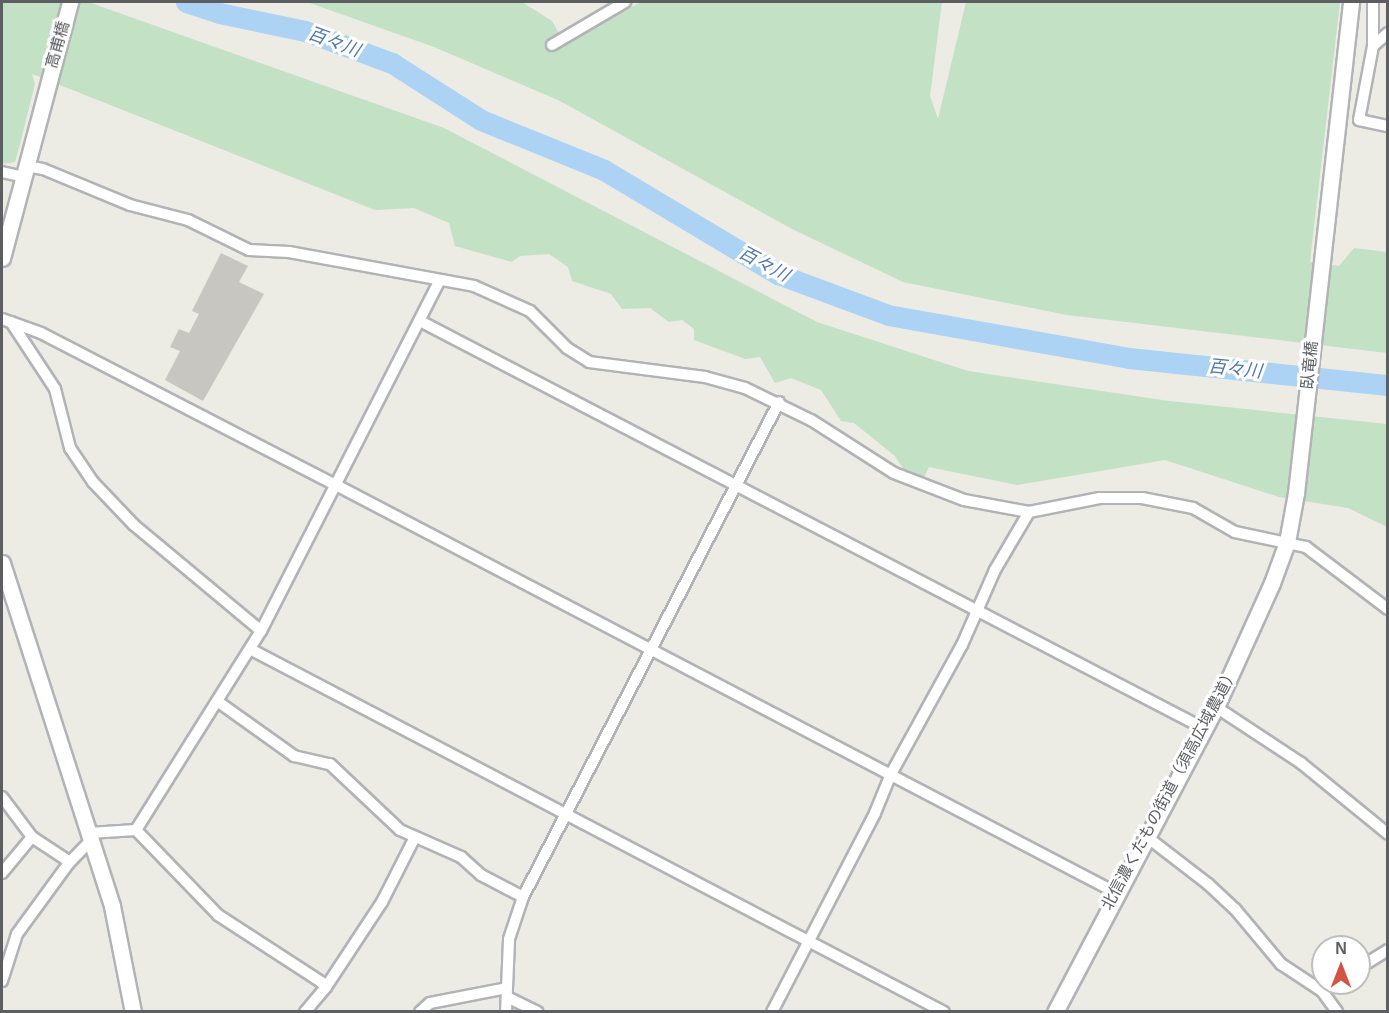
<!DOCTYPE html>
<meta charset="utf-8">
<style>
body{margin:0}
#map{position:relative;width:1389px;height:1013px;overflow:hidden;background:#ecebe4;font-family:Arial,"Noto Sans JP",sans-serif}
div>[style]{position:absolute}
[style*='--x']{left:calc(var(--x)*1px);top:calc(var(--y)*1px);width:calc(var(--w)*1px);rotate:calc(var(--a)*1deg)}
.green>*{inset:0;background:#c3e1c4}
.river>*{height:21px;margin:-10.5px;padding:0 10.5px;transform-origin:10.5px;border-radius:10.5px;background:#acd2f4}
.building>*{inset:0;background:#c8c6c0}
.roads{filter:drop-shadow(2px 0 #b1b3b7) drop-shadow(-2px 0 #b1b3b7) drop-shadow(0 2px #b1b3b7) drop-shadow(0 -2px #b1b3b7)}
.street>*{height:10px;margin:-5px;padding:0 5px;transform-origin:5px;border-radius:5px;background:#fff}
.secondary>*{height:15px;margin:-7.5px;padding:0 7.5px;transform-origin:7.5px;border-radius:7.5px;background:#fff}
span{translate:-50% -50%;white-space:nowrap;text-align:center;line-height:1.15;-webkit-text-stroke:6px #fff;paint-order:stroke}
.street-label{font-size:16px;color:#5c5e62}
.water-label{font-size:18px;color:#4f79ac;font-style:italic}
.frame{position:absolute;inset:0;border:3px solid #5c5e62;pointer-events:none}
.north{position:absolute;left:1311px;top:935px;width:60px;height:60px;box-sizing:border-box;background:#fff;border:2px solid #bebfc0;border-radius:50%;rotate:0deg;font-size:16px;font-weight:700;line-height:24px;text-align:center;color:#5c5e62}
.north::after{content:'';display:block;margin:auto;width:21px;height:27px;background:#d35443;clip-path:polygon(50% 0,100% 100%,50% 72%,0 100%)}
</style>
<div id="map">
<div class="green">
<div style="clip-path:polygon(2px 2px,88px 2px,444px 128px,817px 322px,968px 371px,1169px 401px,1387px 424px,1387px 527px,1348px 508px,1279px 497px,1165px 460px,1017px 485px,929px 467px,923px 479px,906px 473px,895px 456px,854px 423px,841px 421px,821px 390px,791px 378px,775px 383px,760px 357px,745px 359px,694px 340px,694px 329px,682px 320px,669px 322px,650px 308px,622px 309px,611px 294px,572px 281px,568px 267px,549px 254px,520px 256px,512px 262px,455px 246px,449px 223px,414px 208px,375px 210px,32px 74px,35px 84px,20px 144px,15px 162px,2px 164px)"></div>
<div style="clip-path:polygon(307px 2px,522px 2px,552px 21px,565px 44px,641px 2px,942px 2px,930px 96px,938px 119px,966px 2px,1340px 2px,1310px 262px,1339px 266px,1354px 248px,1387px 252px,1387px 353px,1067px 315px,903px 282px,792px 229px,558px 100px,434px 47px)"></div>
</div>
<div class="river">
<div style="--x:186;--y:2;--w:35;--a:18"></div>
<div style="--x:219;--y:13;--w:88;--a:11.8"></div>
<div style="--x:305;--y:31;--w:93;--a:20.2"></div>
<div style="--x:392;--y:63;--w:106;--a:32.6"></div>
<div style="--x:481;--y:120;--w:133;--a:22.1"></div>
<div style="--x:604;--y:170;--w:203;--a:30.9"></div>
<div style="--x:778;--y:274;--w:117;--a:20.4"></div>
<div style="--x:888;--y:315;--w:245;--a:10.1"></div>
<div style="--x:1129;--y:358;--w:260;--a:6"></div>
</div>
<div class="building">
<div style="clip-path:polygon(221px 253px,248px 266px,239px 282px,264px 294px,203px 401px,165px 380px,180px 351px,170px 347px,179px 329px,189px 333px,199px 314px,192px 311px)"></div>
</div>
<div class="roads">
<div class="street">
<div style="--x:1373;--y:2;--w:44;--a:90"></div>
<div style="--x:1373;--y:46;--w:75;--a:100.7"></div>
<div style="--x:1359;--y:120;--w:30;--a:12"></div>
<div style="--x:552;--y:45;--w:85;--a:-30.5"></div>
<div style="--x:1373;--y:46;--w:20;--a:-41"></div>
<div style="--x:26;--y:166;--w:17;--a:10"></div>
<div style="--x:43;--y:169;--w:94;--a:22.5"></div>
<div style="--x:130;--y:205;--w:60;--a:14.5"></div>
<div style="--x:188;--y:220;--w:68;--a:26.2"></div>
<div style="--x:249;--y:250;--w:40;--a:2.9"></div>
<div style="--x:289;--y:252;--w:188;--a:10.4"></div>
<div style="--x:474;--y:286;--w:61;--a:24.1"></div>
<div style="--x:530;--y:311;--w:52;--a:45"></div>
<div style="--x:567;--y:348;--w:26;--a:32"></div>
<div style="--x:589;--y:362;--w:117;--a:7.4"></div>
<div style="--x:705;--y:377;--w:41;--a:15.4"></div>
<div style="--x:745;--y:388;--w:73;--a:25.9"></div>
<div style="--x:811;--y:420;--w:98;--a:32.6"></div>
<div style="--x:894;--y:473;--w:75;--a:21.1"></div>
<div style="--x:964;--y:500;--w:66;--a:10.5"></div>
<div style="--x:1029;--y:512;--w:72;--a:-11.2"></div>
<div style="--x:1100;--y:498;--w:42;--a:0"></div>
<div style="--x:1142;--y:498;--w:52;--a:11.1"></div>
<div style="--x:1193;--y:508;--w:48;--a:29.7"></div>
<div style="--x:1235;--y:532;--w:73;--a:11.9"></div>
<div style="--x:1306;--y:547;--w:103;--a:37.1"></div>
<div style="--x:2;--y:172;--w:22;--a:13"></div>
<div style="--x:2;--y:319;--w:41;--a:19.7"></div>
<div style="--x:41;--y:333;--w:332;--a:27.3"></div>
<div style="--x:336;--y:485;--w:879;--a:27.59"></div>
<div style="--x:420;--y:321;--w:885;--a:27.46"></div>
<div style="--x:11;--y:322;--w:80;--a:56.7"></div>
<div style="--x:55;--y:389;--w:61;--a:75.7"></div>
<div style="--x:70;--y:448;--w:41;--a:55.9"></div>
<div style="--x:93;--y:482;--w:59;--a:46.4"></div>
<div style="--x:134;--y:525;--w:165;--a:39.8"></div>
<div style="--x:250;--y:649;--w:783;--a:27.61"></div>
<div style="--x:217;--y:701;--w:95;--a:35.5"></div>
<div style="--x:294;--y:756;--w:37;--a:13"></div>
<div style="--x:330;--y:764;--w:96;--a:43.3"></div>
<div style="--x:400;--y:830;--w:67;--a:23.9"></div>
<div style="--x:461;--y:857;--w:27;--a:42"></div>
<div style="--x:481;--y:875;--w:47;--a:27.6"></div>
<div style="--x:1216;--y:707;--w:102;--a:33.4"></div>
<div style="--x:1301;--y:763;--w:112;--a:39.2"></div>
<div style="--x:2;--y:797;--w:50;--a:53.1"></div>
<div style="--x:32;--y:837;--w:45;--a:33.3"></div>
<div style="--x:136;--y:830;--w:235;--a:-57.9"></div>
<div style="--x:261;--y:631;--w:392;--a:-63"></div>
<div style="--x:89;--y:833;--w:47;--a:-3.7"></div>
<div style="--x:136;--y:830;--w:118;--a:46"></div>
<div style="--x:218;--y:915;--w:123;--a:33"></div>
<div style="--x:321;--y:982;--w:7;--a:45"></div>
<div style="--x:326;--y:987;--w:33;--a:130"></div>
<div style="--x:1147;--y:837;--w:77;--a:37.6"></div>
<div style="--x:1208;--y:884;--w:37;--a:43"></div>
<div style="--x:1235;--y:909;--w:72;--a:50.1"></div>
<div style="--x:1281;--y:964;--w:49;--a:33.4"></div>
<div style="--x:1322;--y:991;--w:26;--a:54"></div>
<div style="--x:2;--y:873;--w:47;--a:-50.2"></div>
<div style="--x:1359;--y:968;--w:34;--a:-32"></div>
<div style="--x:2;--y:981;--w:49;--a:-72.3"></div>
<div style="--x:17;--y:934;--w:87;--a:-53.9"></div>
<div style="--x:68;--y:864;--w:33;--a:-46"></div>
<div style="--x:326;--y:987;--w:102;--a:-56.6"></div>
<div style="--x:382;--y:902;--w:73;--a:-63.1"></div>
<div style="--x:1322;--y:991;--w:14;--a:-34"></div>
<div style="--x:507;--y:997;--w:34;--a:26"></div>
<div style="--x:420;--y:1012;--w:13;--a:-42"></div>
<div style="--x:430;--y:1003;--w:78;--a:-11"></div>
<div style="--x:506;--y:1012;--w:73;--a:-87.6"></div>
<div style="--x:509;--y:939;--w:44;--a:-71.6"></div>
<div style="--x:523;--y:897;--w:557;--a:-62.65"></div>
<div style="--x:772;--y:1012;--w:224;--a:-62.6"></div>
<div style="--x:875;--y:813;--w:42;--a:-67.7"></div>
<div style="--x:891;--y:774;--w:147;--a:-61.2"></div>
<div style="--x:962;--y:645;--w:82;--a:-66.3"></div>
<div style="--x:995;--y:570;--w:67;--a:-59.6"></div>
</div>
<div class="secondary">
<div style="--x:2;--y:258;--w:265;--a:-75.1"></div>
<div style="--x:2;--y:563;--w:360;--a:72.2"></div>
<div style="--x:112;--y:906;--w:108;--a:78.8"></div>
<div style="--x:1055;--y:1012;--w:345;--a:-62.2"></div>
<div style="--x:1216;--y:707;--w:136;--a:-65.7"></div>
<div style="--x:1272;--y:583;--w:44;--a:-69.9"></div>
<div style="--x:1287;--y:542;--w:50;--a:-79.6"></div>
<div style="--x:1296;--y:493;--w:494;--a:-83.6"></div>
</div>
</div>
<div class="street-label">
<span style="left:58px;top:45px;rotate:-74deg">高甫橋</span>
<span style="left:1310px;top:365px;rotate:-84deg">臥竜橋</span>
<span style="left:1170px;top:789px;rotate:-62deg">北信濃くだもの街道（須高広域農道）</span>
</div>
<div class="water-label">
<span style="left:334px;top:42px;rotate:20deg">百々川</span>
<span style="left:764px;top:264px;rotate:28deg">百々川</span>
<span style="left:1235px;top:369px;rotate:6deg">百々川</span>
</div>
<div class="frame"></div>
<div class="north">N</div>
</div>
